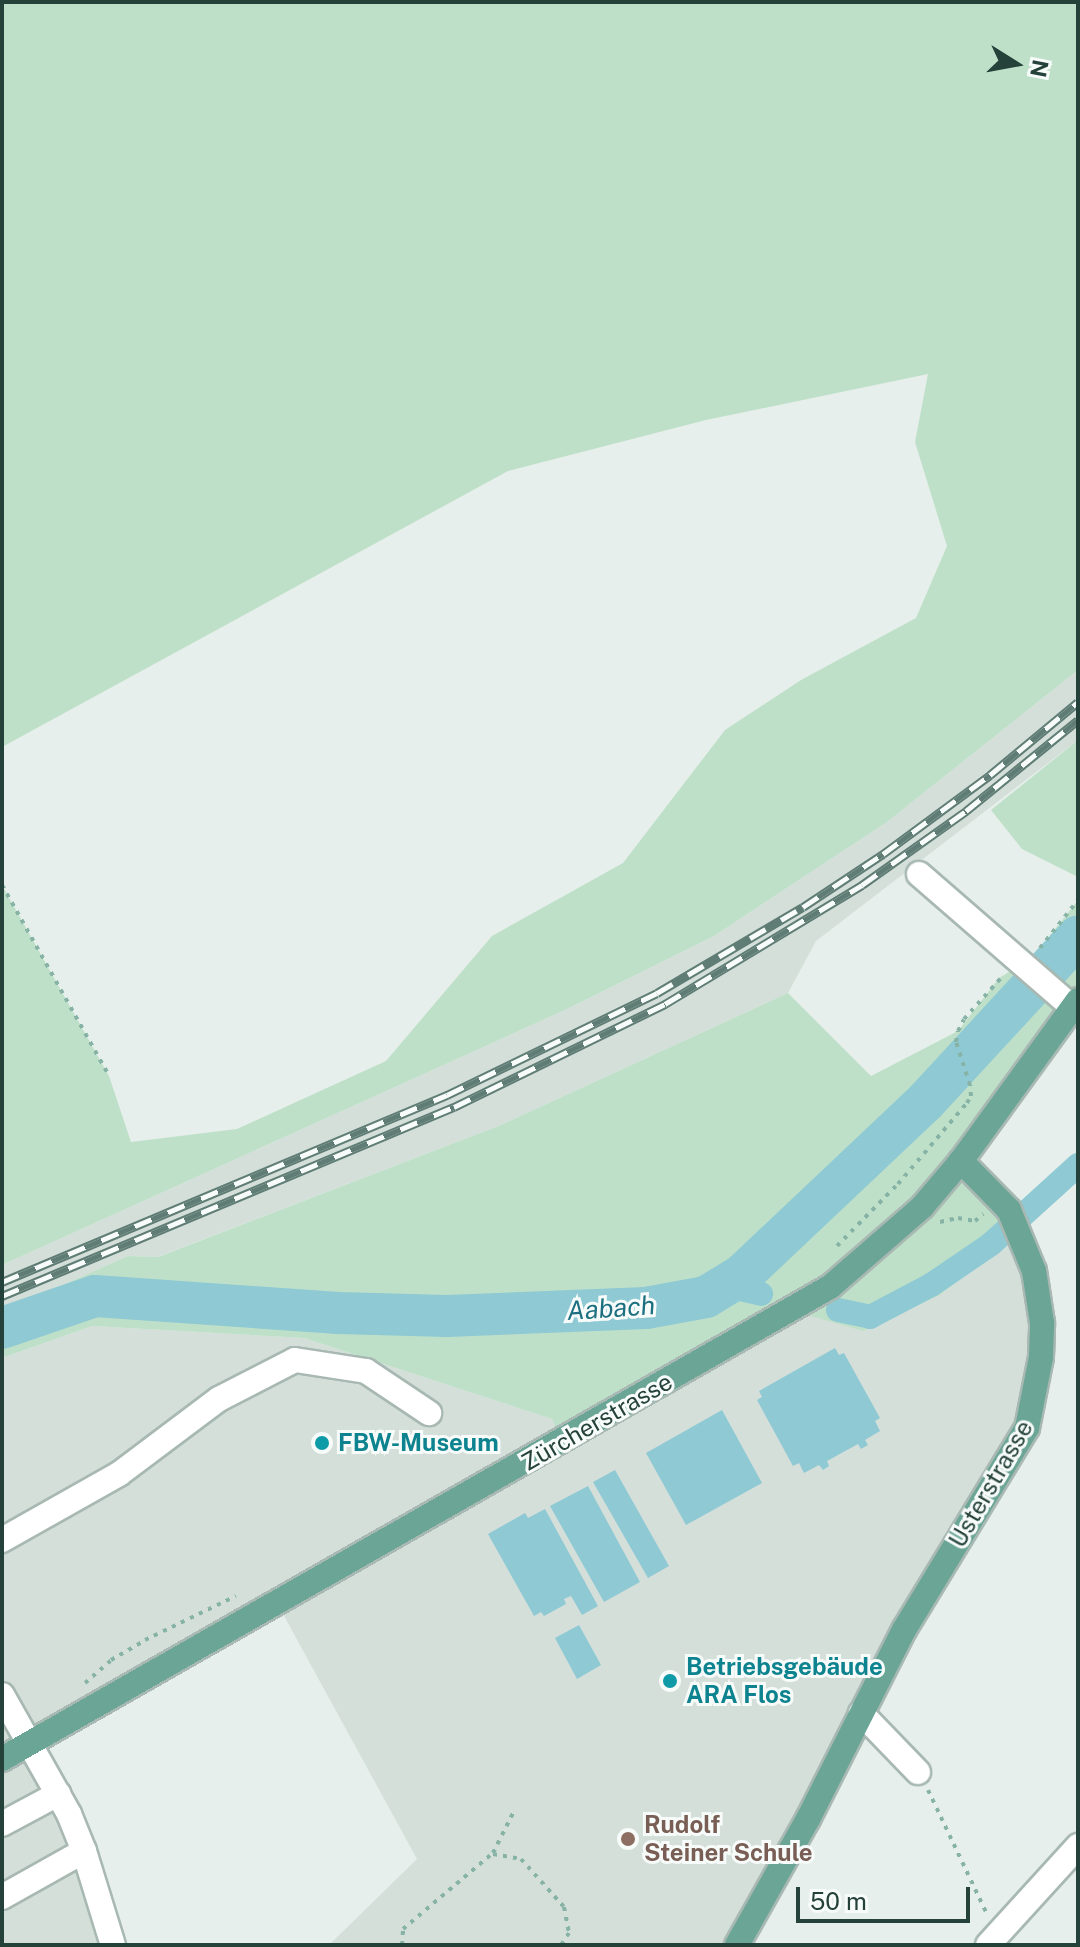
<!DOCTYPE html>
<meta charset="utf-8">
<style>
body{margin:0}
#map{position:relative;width:1080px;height:1947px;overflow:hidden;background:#e6efeb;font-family:"Public Sans",sans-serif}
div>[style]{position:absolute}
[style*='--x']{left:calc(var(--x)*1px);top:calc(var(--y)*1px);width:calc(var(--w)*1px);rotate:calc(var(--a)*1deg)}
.built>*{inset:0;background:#d4dfda}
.green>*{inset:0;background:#bfe0c8}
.water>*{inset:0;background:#8ec9d4}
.canal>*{height:24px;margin:-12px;padding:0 12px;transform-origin:12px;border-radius:12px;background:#8ec9d4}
.river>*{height:42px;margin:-21px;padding:0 21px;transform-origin:21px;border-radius:21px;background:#8ec9d4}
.path>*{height:4px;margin-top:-2px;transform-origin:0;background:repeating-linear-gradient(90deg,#86b3a5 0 4px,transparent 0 10px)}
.roads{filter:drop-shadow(2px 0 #a8b8b2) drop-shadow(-2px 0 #a8b8b2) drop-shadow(0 2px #a8b8b2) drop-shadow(0 -2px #a8b8b2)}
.minor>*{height:24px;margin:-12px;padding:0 12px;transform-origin:12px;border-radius:12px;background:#fff}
.major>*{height:24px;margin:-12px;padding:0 12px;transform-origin:12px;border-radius:12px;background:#6aa596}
.rail>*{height:9px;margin-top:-4.5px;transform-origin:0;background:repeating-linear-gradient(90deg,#f7fbf9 0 18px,#5f7d75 0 36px);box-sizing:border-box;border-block:2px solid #5f7d75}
.dots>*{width:22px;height:22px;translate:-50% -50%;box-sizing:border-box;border:4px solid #f7fbf9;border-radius:50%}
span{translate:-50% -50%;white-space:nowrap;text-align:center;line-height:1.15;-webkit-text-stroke:6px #f7fbf9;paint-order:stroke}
.street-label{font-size:24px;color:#24423a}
.culture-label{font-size:24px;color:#0d838f;font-weight:700}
.left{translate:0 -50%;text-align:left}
.education-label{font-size:24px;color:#785e54;font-weight:700}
.water-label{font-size:26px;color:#1c6f80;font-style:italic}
.frame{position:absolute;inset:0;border:4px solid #24423a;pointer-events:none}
.north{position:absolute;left:976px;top:24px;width:80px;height:80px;-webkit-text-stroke:6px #f7fbf9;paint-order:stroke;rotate:101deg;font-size:22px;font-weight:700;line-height:32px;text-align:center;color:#24423a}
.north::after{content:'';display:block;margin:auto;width:28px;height:36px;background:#24423a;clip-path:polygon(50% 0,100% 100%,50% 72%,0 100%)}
.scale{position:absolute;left:796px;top:1887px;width:174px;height:36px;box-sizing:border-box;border:4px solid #24423a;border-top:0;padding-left:10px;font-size:24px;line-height:28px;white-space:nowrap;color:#24423a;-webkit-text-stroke:6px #f7fbf9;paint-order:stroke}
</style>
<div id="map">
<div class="built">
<div style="clip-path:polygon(1078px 670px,1078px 740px,816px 941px,788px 993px,501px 1125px,157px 1257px,128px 1256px,2px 1312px,2px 1265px,565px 1010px,714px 936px,887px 822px)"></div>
<div style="clip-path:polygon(1021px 1233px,1037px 1388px,737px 1945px,329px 1945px,417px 1859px,277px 1603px,31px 1743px,113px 1945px,2px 1945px,2px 1358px,92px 1326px,304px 1338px,552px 1419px,562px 1442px,790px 1310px,940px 1295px)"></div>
</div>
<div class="green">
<div style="clip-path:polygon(2px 2px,1078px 2px,1078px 670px,887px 822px,714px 936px,565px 1010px,2px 1265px,2px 885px,109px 1076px,131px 1142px,237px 1129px,386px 1061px,492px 936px,623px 863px,725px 730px,801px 680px,916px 618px,947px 546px,915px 442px,928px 374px,706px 420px,508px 471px,2px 747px)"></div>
<div style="clip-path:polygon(1078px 740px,1078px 877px,1022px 849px,991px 810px)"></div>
<div style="clip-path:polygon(1078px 900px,1078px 1000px,961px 1161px,1021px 1233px,940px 1295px,863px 1331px,790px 1310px,562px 1442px,552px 1419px,304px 1338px,92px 1326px,2px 1358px,2px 1312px,128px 1256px,158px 1257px,501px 1125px,788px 993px,871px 1076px,958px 1031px,999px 978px,1032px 958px)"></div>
</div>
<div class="water">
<div style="clip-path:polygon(835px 1348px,839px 1355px,844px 1353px,880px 1418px,875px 1421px,880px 1431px,865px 1440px,868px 1445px,861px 1449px,858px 1444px,827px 1461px,829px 1466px,823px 1470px,819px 1465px,804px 1473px,799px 1463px,793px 1466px,757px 1400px,762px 1397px,759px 1391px)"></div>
<div style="clip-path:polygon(722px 1410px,762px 1483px,686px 1525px,646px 1453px)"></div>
<div style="clip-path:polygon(615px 1470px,669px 1566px,648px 1578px,593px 1482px)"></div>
<div style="clip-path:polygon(588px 1486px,640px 1582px,604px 1602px,550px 1506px)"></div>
<div style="clip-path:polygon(545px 1509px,598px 1606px,582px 1615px,571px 1596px,564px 1599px,566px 1604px,544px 1616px,541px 1612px,534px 1616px,488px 1534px,525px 1513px,528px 1518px)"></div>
<div style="clip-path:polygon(579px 1625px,601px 1665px,577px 1679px,555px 1638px)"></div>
</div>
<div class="canal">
<div style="--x:727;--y:1286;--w:35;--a:13"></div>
<div style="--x:838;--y:1310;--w:33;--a:12"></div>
<div style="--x:870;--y:1317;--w:69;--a:-27.7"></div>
<div style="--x:931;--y:1285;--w:73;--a:-34.3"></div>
<div style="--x:991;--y:1244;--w:118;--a:-42.2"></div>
</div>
<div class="river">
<div style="--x:2;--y:1328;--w:98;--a:-19"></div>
<div style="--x:95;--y:1296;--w:244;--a:4"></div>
<div style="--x:338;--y:1313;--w:109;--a:1.6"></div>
<div style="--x:447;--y:1316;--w:199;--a:-2.3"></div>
<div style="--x:646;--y:1308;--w:61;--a:-10.4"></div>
<div style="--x:706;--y:1297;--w:42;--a:-31.4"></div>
<div style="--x:742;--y:1275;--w:253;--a:-43.4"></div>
<div style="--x:926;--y:1101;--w:224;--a:-47.3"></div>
</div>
<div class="path">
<div style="--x:2;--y:885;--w:219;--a:60.7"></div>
<div style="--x:1040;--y:948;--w:61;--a:-51.6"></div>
<div style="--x:940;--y:1222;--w:18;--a:-13"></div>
<div style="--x:958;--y:1218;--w:17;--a:10"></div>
<div style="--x:975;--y:1221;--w:11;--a:-41"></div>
<div style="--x:837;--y:1246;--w:87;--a:-45.5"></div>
<div style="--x:898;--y:1184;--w:106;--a:-49.6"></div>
<div style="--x:967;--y:1103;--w:8;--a:-60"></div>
<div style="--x:971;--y:1096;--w:11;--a:-95"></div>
<div style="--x:970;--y:1085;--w:45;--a:-108"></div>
<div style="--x:956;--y:1042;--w:11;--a:-80"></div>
<div style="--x:958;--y:1031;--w:13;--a:-63"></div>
<div style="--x:964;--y:1019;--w:57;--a:-47.9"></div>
<div style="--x:85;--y:1683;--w:35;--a:-41"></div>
<div style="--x:111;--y:1660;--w:39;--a:-30"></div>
<div style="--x:145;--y:1640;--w:101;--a:-25.8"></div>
<div style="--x:928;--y:1790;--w:135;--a:64.6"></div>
<div style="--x:493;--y:1854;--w:28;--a:10"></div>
<div style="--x:521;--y:1859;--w:64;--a:48.1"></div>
<div style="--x:564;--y:1907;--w:26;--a:79"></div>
<div style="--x:569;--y:1933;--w:14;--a:124"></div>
<div style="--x:402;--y:1945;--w:16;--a:-86"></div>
<div style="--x:403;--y:1929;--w:118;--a:-40.2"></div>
<div style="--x:493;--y:1853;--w:45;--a:-63.4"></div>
</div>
<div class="roads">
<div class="minor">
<div style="--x:919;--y:874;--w:203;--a:41"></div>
<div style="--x:2;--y:1540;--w:134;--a:-29.4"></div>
<div style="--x:119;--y:1474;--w:125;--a:-36.9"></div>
<div style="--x:219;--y:1399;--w:85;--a:-27.2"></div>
<div style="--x:295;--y:1360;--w:72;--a:8.8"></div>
<div style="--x:366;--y:1371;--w:76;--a:33.7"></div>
<div style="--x:2;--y:1695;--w:137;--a:60.6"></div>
<div style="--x:69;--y:1814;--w:40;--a:68"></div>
<div style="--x:84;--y:1851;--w:98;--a:72.9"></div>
<div style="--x:861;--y:1713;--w:82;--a:46"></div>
<div style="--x:2;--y:1824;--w:64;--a:-28.2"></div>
<div style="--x:2;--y:1897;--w:94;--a:-29.3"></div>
<div style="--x:988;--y:1945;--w:134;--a:-47.7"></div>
</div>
<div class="major">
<div style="--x:2;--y:1759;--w:953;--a:-29.69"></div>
<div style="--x:830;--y:1287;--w:122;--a:-41"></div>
<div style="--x:922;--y:1207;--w:60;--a:-49.7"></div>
<div style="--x:961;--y:1161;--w:199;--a:-54"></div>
<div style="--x:737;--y:1945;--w:145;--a:-60.6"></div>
<div style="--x:808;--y:1819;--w:212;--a:-63.1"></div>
<div style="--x:904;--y:1630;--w:237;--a:-58.7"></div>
<div style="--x:1027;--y:1428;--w:72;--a:-78.8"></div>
<div style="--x:1041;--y:1357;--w:34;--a:-88"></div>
<div style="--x:1042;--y:1323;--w:53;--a:-98.7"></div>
<div style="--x:1034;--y:1271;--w:66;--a:-112.3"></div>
<div style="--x:1009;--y:1210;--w:69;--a:-134.4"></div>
</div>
</div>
<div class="rail">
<div style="--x:2;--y:1282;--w:483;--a:-22.8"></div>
<div style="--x:447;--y:1095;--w:233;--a:-25.9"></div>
<div style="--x:657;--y:993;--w:169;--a:-30.5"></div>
<div style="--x:803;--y:907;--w:96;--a:-33.5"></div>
<div style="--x:883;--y:854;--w:133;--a:-36.4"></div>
<div style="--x:990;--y:775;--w:114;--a:-39.7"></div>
<div style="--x:2;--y:1296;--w:490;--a:-22.7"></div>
<div style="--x:454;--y:1107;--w:235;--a:-26"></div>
<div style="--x:665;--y:1004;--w:230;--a:-31.1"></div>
<div style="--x:862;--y:885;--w:128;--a:-35.4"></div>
<div style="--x:966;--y:811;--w:144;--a:-39.1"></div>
</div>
<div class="dots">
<div style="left:322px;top:1443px;background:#0f9aa8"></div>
<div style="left:670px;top:1681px;background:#0f9aa8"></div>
<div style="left:628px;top:1839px;background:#8d6e63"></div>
</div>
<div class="street-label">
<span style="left:597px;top:1422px;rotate:-30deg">Zürcherstrasse</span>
<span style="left:991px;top:1484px;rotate:-60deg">Usterstrasse</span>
</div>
<div class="culture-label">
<span class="left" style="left:338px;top:1443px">FBW-Museum</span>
<span class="left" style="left:686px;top:1681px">Betriebsgebäude<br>ARA Flos</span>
</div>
<div class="education-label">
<span class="left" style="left:644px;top:1839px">Rudolf<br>Steiner Schule</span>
</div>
<div class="water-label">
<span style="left:611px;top:1308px;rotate:-4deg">Aabach</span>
</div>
<div class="frame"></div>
<div class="north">N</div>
<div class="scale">50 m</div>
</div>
